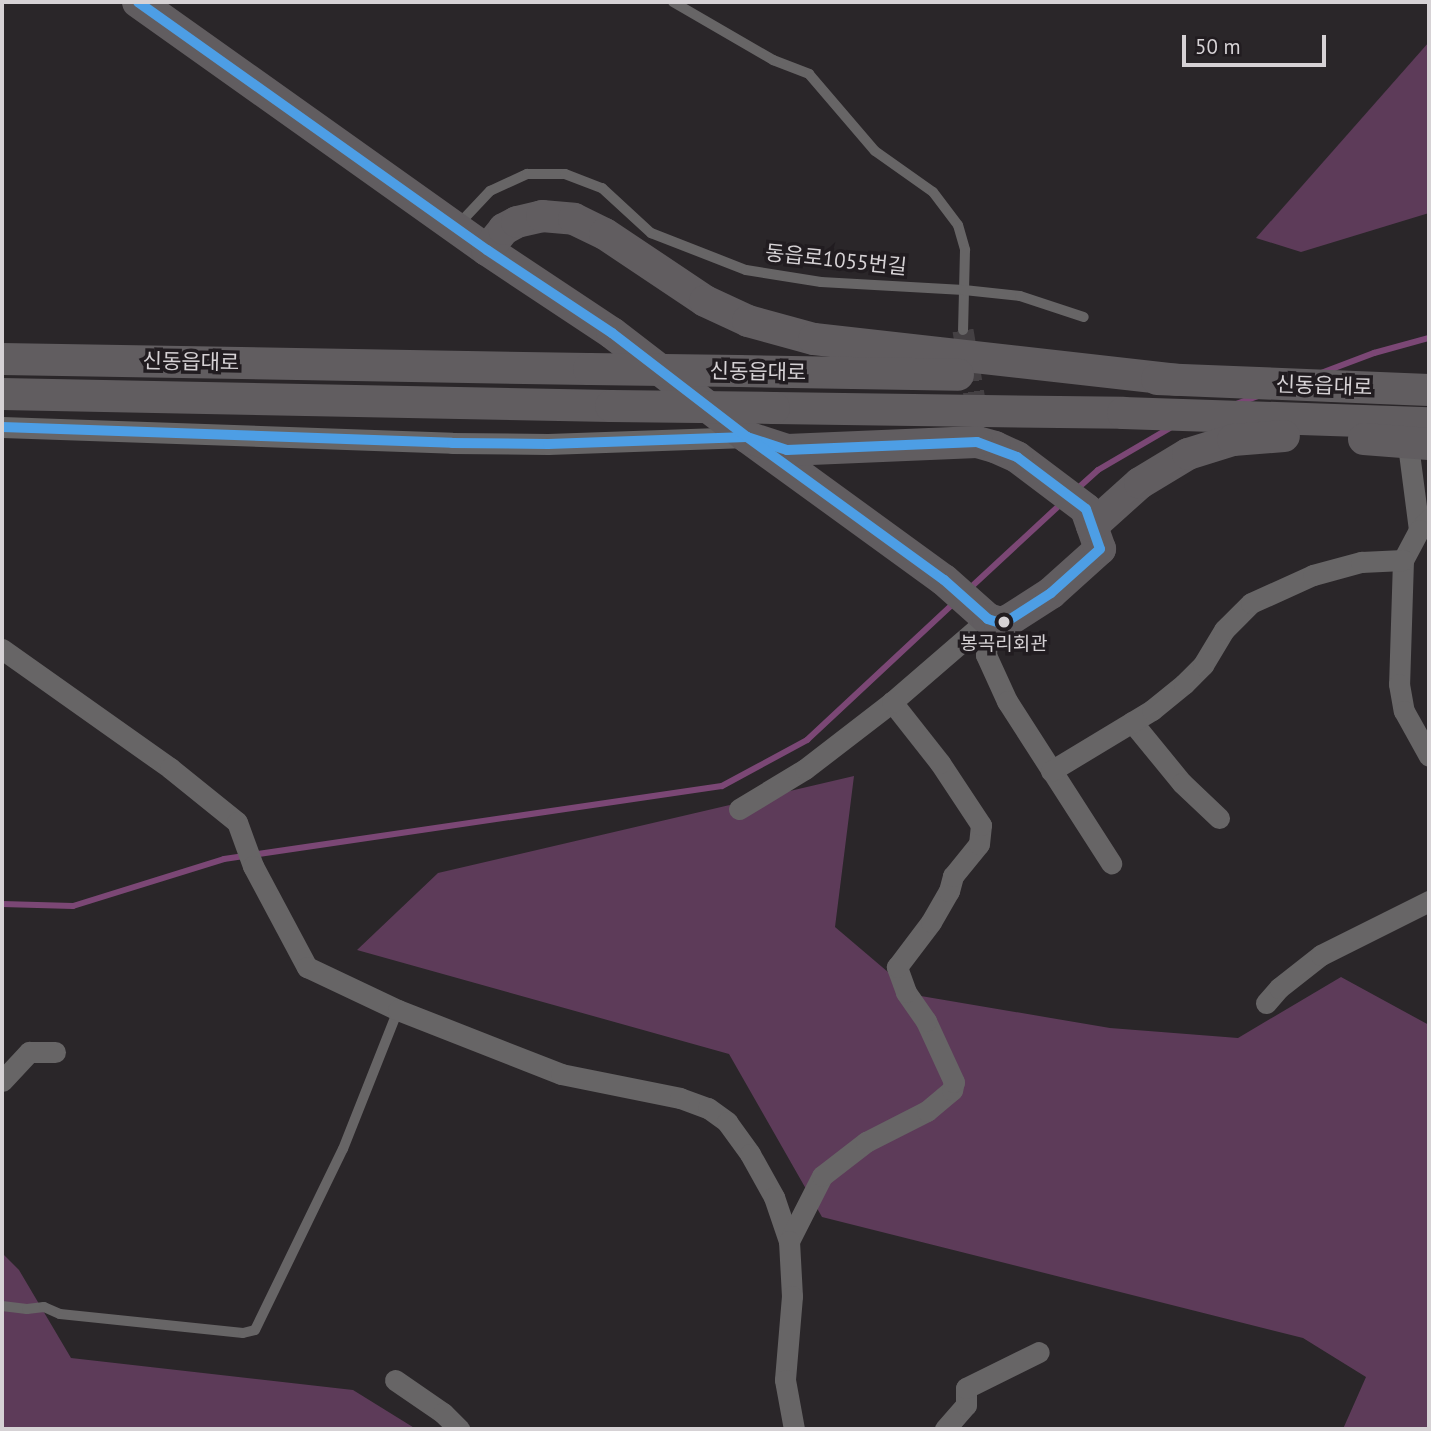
<!DOCTYPE html>
<meta charset="utf-8">
<style>
body{margin:0}
#map{position:relative;width:1431px;height:1431px;overflow:hidden;background:#2a2629;font-family:"PT Sans","Noto Sans KR",sans-serif}
div>[style]{position:absolute}
[style*='--x']{left:calc(var(--x)*1px);top:calc(var(--y)*1px);width:calc(var(--w)*1px);rotate:calc(var(--a)*1deg)}
.green>*{inset:0;background:#5d3b59}
.stream>*{height:6px;margin:-3px;padding:0 3px;transform-origin:3px;border-radius:3px;background:#7b4775}
.street-tunnel>*{height:21px;margin-top:-10.5px;transform-origin:0;background:repeating-linear-gradient(90deg,#444043 0 21px,transparent 0 31px)}
.lane>*{height:10px;margin:-5px;padding:0 5px;transform-origin:5px;border-radius:5px;background:#676566}
.street>*{height:21px;margin:-10.5px;padding:0 10.5px;transform-origin:10.5px;border-radius:10.5px;background:#676566}
.secondary>*{height:32px;margin:-16px;padding:0 16px;transform-origin:16px;border-radius:16px;background:#615d60}
.secondary-bridge>*{height:32px;margin:-16px;padding:0 16px;transform-origin:16px;border-radius:16px;background:#615d60}
.bus-1>*{height:10px;margin:-5px;padding:0 5px;transform-origin:5px;border-radius:5px;background:#4d9ee5}
.dots>*{width:19px;height:19px;translate:-50% -50%;box-sizing:border-box;border:4px solid #211c20;border-radius:50%}
span{translate:-50% -50%;white-space:nowrap;text-align:center;line-height:1.15;-webkit-text-stroke:7px #211c20;paint-order:stroke}
.bus-label{font-size:19px;color:#d6d2d5}
.street-label{font-size:21px;color:#d6d2d5}
.frame{position:absolute;inset:0;border:4px solid #d6d2d5;pointer-events:none}
.scale{position:absolute;left:1182px;top:35px;width:144px;height:32px;box-sizing:border-box;border:4px solid #d6d2d5;border-top:0;padding-left:9px;font-size:21px;line-height:24px;white-space:nowrap;color:#d6d2d5;-webkit-text-stroke:5px #211c20;paint-order:stroke}
</style>
<div id="map">
<div class="green">
<div style="clip-path:polygon(1429px 42px,1429px 213px,1301px 252px,1256px 238px)"></div>
<div style="clip-path:polygon(854px 776px,835px 927px,915px 995px,1110px 1028px,1238px 1038px,1341px 977px,1429px 1025px,1429px 1429px,1343px 1429px,1366px 1377px,1303px 1338px,822px 1217px,729px 1054px,357px 950px,438px 873px)"></div>
<div style="clip-path:polygon(2px 1253px,19px 1270px,71px 1358px,353px 1390px,416px 1429px,2px 1429px)"></div>
</div>
<div class="stream">
<div style="--x:1321;--y:373;--w:57;--a:-20.7"></div>
<div style="--x:1374;--y:353;--w:57;--a:-15.3"></div>
<div style="--x:1236;--y:404;--w:23;--a:-20"></div>
<div style="--x:1077;--y:489;--w:28;--a:-42"></div>
<div style="--x:1098;--y:470;--w:83;--a:-30.3"></div>
<div style="--x:969;--y:589;--w:129;--a:-42.8"></div>
<div style="--x:2;--y:904;--w:71;--a:1.6"></div>
<div style="--x:73;--y:906;--w:158;--a:-17.3"></div>
<div style="--x:224;--y:859;--w:503;--a:-8.34"></div>
<div style="--x:722;--y:786;--w:97;--a:-28.4"></div>
<div style="--x:807;--y:740;--w:204;--a:-43"></div>
</div>
<div class="street-tunnel">
<div style="--x:963;--y:330;--w:89;--a:80.3"></div>
</div>
<div class="lane">
<div style="--x:673;--y:2;--w:116;--a:30.1"></div>
<div style="--x:773;--y:60;--w:39;--a:21"></div>
<div style="--x:809;--y:74;--w:101;--a:49.4"></div>
<div style="--x:875;--y:151;--w:71;--a:35.3"></div>
<div style="--x:933;--y:192;--w:41;--a:52.9"></div>
<div style="--x:958;--y:225;--w:26;--a:74"></div>
<div style="--x:965;--y:250;--w:80;--a:91.4"></div>
<div style="--x:458;--y:225;--w:47;--a:-46.7"></div>
<div style="--x:490;--y:191;--w:41;--a:-24.7"></div>
<div style="--x:527;--y:174;--w:38;--a:0"></div>
<div style="--x:565;--y:174;--w:40;--a:21"></div>
<div style="--x:602;--y:188;--w:67;--a:42.6"></div>
<div style="--x:651;--y:233;--w:102;--a:21.3"></div>
<div style="--x:746;--y:270;--w:76;--a:9.1"></div>
<div style="--x:821;--y:282;--w:143;--a:3.2"></div>
<div style="--x:964;--y:290;--w:56;--a:6.1"></div>
<div style="--x:1020;--y:296;--w:67;--a:18.2"></div>
<div style="--x:2;--y:1306;--w:25;--a:7"></div>
<div style="--x:27;--y:1309;--w:17;--a:-7"></div>
<div style="--x:44;--y:1307;--w:17;--a:24"></div>
<div style="--x:60;--y:1314;--w:184;--a:5.9"></div>
<div style="--x:243;--y:1333;--w:12;--a:-14"></div>
<div style="--x:255;--y:1330;--w:201;--a:-64.1"></div>
<div style="--x:343;--y:1149;--w:149;--a:-68.4"></div>
</div>
<div class="street">
<div style="--x:2;--y:427;--w:450;--a:2"></div>
<div style="--x:452;--y:443;--w:96;--a:0.6"></div>
<div style="--x:548;--y:444;--w:199;--a:-2"></div>
<div style="--x:1408;--y:445;--w:86;--a:82.6"></div>
<div style="--x:1429;--y:519;--w:15;--a:132"></div>
<div style="--x:1419;--y:530;--w:34;--a:118"></div>
<div style="--x:1403;--y:560;--w:124;--a:91.8"></div>
<div style="--x:1399;--y:684;--w:27;--a:80"></div>
<div style="--x:1404;--y:711;--w:51;--a:60.9"></div>
<div style="--x:988;--y:619;--w:36;--a:93"></div>
<div style="--x:986;--y:655;--w:51;--a:65.5"></div>
<div style="--x:1007;--y:701;--w:193;--a:57.3"></div>
<div style="--x:2;--y:649;--w:206;--a:35.3"></div>
<div style="--x:170;--y:768;--w:86;--a:38.9"></div>
<div style="--x:237;--y:822;--w:47;--a:70"></div>
<div style="--x:253;--y:866;--w:115;--a:61.9"></div>
<div style="--x:307;--y:967;--w:101;--a:25.3"></div>
<div style="--x:398;--y:1010;--w:175;--a:21.4"></div>
<div style="--x:561;--y:1074;--w:121;--a:11.4"></div>
<div style="--x:680;--y:1098;--w:30;--a:20"></div>
<div style="--x:708;--y:1108;--w:24;--a:36"></div>
<div style="--x:727;--y:1122;--w:39;--a:54"></div>
<div style="--x:750;--y:1154;--w:49;--a:60.8"></div>
<div style="--x:774;--y:1197;--w:46;--a:71.2"></div>
<div style="--x:789;--y:1241;--w:73;--a:-63.1"></div>
<div style="--x:822;--y:1176;--w:56;--a:-37.7"></div>
<div style="--x:866;--y:1142;--w:68;--a:-26.9"></div>
<div style="--x:927;--y:1111;--w:33;--a:-40"></div>
<div style="--x:952;--y:1090;--w:8;--a:-76"></div>
<div style="--x:954;--y:1082;--w:67;--a:-114.7"></div>
<div style="--x:926;--y:1021;--w:35;--a:-125"></div>
<div style="--x:906;--y:992;--w:27;--a:-110"></div>
<div style="--x:897;--y:967;--w:56;--a:-52.9"></div>
<div style="--x:931;--y:922;--w:36;--a:-60"></div>
<div style="--x:949;--y:891;--w:16;--a:-75"></div>
<div style="--x:953;--y:876;--w:41;--a:-50.9"></div>
<div style="--x:979;--y:844;--w:19;--a:-84"></div>
<div style="--x:981;--y:825;--w:74;--a:-123.5"></div>
<div style="--x:940;--y:763;--w:78;--a:-128.2"></div>
<div style="--x:1132;--y:722;--w:79;--a:50.7"></div>
<div style="--x:1182;--y:783;--w:51;--a:43.4"></div>
<div style="--x:1051;--y:771;--w:118;--a:-31.1"></div>
<div style="--x:1152;--y:710;--w:41;--a:-39.1"></div>
<div style="--x:1184;--y:684;--w:27;--a:-45"></div>
<div style="--x:1203;--y:665;--w:41;--a:-59"></div>
<div style="--x:1224;--y:630;--w:38;--a:-45"></div>
<div style="--x:1251;--y:603;--w:68;--a:-24.3"></div>
<div style="--x:1313;--y:575;--w:50;--a:-15.2"></div>
<div style="--x:1361;--y:562;--w:42;--a:-2.7"></div>
<div style="--x:739;--y:809;--w:77;--a:-31.2"></div>
<div style="--x:805;--y:769;--w:110;--a:-37.6"></div>
<div style="--x:892;--y:702;--w:127;--a:-40.8"></div>
<div style="--x:1266;--y:1003;--w:20;--a:-49"></div>
<div style="--x:1279;--y:988;--w:53;--a:-38.2"></div>
<div style="--x:1321;--y:955;--w:121;--a:-26.6"></div>
<div style="--x:2;--y:1081;--w:40;--a:-47"></div>
<div style="--x:29;--y:1052;--w:26;--a:0"></div>
<div style="--x:789;--y:1241;--w:55;--a:86.9"></div>
<div style="--x:792;--y:1296;--w:84;--a:94.8"></div>
<div style="--x:785;--y:1380;--w:50;--a:79.6"></div>
<div style="--x:395;--y:1380;--w:58;--a:34.5"></div>
<div style="--x:443;--y:1413;--w:23;--a:45"></div>
<div style="--x:945;--y:1429;--w:32;--a:-49"></div>
<div style="--x:966;--y:1405;--w:17;--a:-90"></div>
<div style="--x:966;--y:1388;--w:81;--a:-26.3"></div>
</div>
<div class="secondary">
<div style="--x:138;--y:2;--w:428;--a:35.4"></div>
<div style="--x:487;--y:250;--w:150;--a:33.6"></div>
<div style="--x:612;--y:333;--w:170;--a:37.6"></div>
<div style="--x:747;--y:437;--w:243;--a:36"></div>
<div style="--x:944;--y:580;--w:59;--a:41.6"></div>
<div style="--x:988;--y:619;--w:13;--a:18"></div>
<div style="--x:1000;--y:623;--w:9;--a:-18"></div>
<div style="--x:1009;--y:620;--w:50;--a:-32.7"></div>
<div style="--x:1051;--y:593;--w:66;--a:-41.9"></div>
<div style="--x:1100;--y:549;--w:42;--a:-109.3"></div>
<div style="--x:1086;--y:509;--w:86;--a:-143"></div>
<div style="--x:1017;--y:457;--w:24;--a:-156"></div>
<div style="--x:995;--y:447;--w:19;--a:-164"></div>
<div style="--x:977;--y:442;--w:190;--a:177.6"></div>
<div style="--x:787;--y:450;--w:42;--a:-162"></div>
<div style="--x:487;--y:250;--w:27;--a:-51"></div>
<div style="--x:504;--y:229;--w:15;--a:-28"></div>
<div style="--x:517;--y:222;--w:26;--a:-13"></div>
<div style="--x:542;--y:216;--w:32;--a:5"></div>
<div style="--x:574;--y:219;--w:34;--a:26"></div>
<div style="--x:605;--y:234;--w:120;--a:33.8"></div>
<div style="--x:705;--y:301;--w:47;--a:24.9"></div>
<div style="--x:748;--y:321;--w:68;--a:15.3"></div>
<div style="--x:814;--y:339;--w:366;--a:6.4"></div>
<div style="--x:2;--y:359;--w:587;--a:0.98"></div>
<div style="--x:739;--y:371;--w:219;--a:1"></div>
<div style="--x:1157;--y:379;--w:272;--a:2.3"></div>
<div style="--x:2;--y:394;--w:609;--a:1.13"></div>
<div style="--x:774;--y:408;--w:349;--a:0.8"></div>
<div style="--x:1123;--y:413;--w:306;--a:1.9"></div>
<div style="--x:1364;--y:439;--w:65;--a:4.4"></div>
<div style="--x:1092;--y:526;--w:64;--a:-41.9"></div>
<div style="--x:1140;--y:483;--w:56;--a:-31.1"></div>
<div style="--x:1188;--y:454;--w:47;--a:-17.3"></div>
<div style="--x:1233;--y:440;--w:51;--a:-4.5"></div>
</div>
<div class="secondary-bridge">
<div style="--x:589;--y:369;--w:150;--a:0.8"></div>
<div style="--x:611;--y:406;--w:163;--a:0.7"></div>
</div>
<div class="bus-1">
<div style="--x:2;--y:427;--w:450;--a:2"></div>
<div style="--x:452;--y:443;--w:96;--a:0.6"></div>
<div style="--x:548;--y:444;--w:199;--a:-2"></div>
<div style="--x:747;--y:437;--w:42;--a:18"></div>
<div style="--x:787;--y:450;--w:190;--a:-2.4"></div>
<div style="--x:977;--y:442;--w:43;--a:20.6"></div>
<div style="--x:1017;--y:457;--w:86;--a:37"></div>
<div style="--x:1086;--y:509;--w:42;--a:70.7"></div>
<div style="--x:1100;--y:549;--w:66;--a:138.1"></div>
<div style="--x:1051;--y:593;--w:50;--a:147.3"></div>
<div style="--x:1009;--y:620;--w:9;--a:162"></div>
<div style="--x:1000;--y:623;--w:13;--a:-162"></div>
<div style="--x:988;--y:619;--w:59;--a:-138.4"></div>
<div style="--x:944;--y:580;--w:243;--a:-144"></div>
<div style="--x:747;--y:437;--w:170;--a:-142.4"></div>
<div style="--x:612;--y:333;--w:150;--a:-146.4"></div>
<div style="--x:487;--y:250;--w:428;--a:-144.6"></div>
</div>
<div class="dots">
<div style="left:1004px;top:622px;background:#d6d2d5"></div>
</div>
<div class="bus-label">
<span style="left:1004px;top:644px">봉곡리회관</span>
</div>
<div class="street-label">
<span style="left:836px;top:260px;rotate:6deg">동읍로1055번길</span>
<span style="left:191px;top:362px;rotate:1deg">신동읍대로</span>
<span style="left:758px;top:372px;rotate:1deg">신동읍대로</span>
<span style="left:1324px;top:386px;rotate:2deg">신동읍대로</span>
</div>
<div class="frame"></div>
<div class="scale">50 m</div>
</div>
